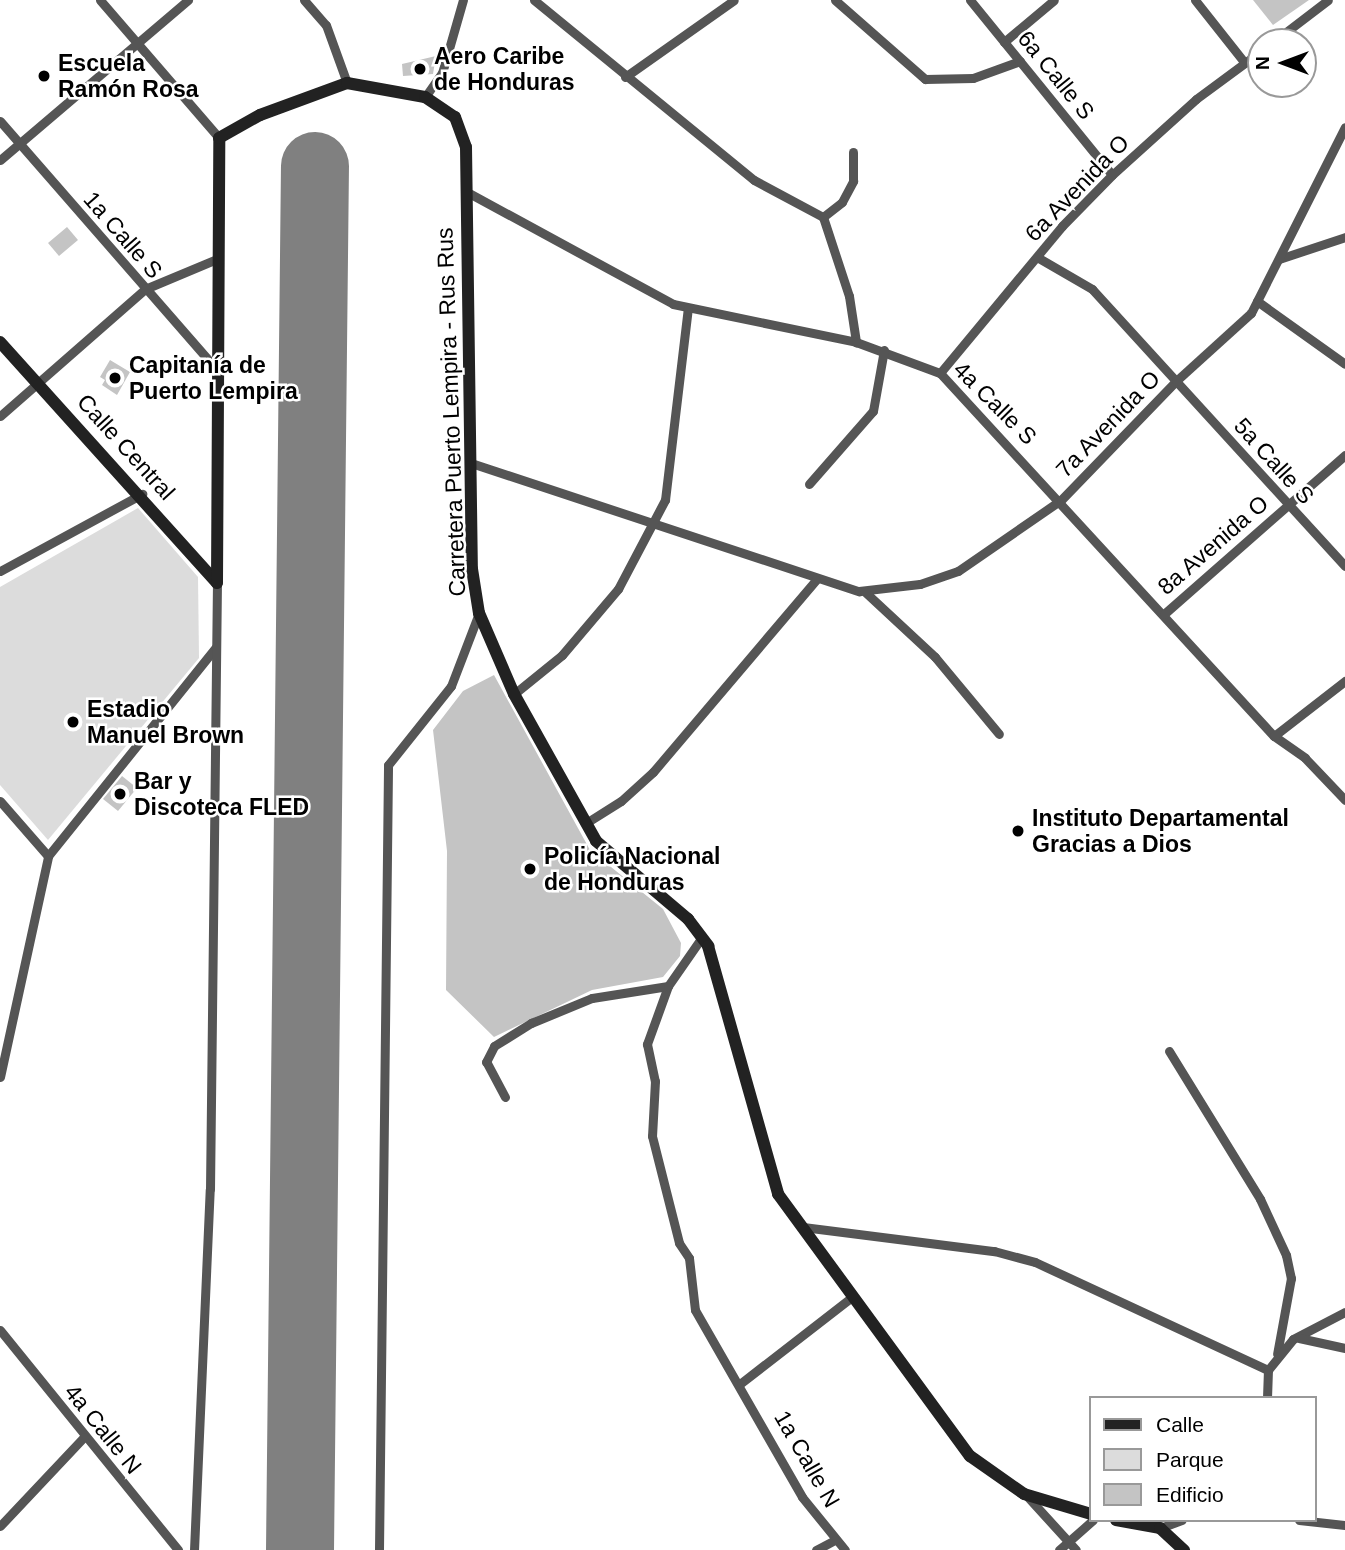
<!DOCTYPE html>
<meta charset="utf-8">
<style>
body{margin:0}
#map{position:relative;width:1345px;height:1550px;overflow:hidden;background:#fff;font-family:Helvetica,sans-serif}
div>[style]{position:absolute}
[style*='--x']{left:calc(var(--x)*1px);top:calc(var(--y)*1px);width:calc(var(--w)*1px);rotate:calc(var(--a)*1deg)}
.green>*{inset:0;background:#dcdcdc}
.runway>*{height:68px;margin:-34px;padding:0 34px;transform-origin:34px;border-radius:34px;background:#808080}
.building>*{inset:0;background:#c4c4c4}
.street>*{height:9px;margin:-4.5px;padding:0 4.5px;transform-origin:4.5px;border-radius:4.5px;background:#555}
.secondary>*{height:12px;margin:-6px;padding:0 6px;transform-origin:6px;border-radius:6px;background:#222}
.dots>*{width:19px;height:19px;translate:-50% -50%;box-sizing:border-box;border:4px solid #fff;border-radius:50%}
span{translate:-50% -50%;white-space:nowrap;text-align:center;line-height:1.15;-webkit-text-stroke:5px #fff;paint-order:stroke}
.poi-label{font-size:23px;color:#000;font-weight:700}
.left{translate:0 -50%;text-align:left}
.street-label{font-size:23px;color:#000}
.legend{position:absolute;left:1089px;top:1396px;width:228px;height:126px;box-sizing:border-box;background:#fff;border:2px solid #999;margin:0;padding:9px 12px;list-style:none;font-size:21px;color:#000}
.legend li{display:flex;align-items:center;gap:14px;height:35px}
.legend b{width:35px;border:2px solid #999}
.north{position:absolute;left:1247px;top:28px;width:70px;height:70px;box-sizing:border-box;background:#fff;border:2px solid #999;border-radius:50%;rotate:270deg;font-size:19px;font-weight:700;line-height:28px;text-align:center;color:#000}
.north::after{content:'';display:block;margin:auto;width:24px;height:32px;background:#000;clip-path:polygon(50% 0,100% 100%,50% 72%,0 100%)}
</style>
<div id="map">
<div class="green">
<div style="clip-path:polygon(138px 508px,198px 577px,199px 658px,48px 840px,0 785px,0 587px)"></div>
</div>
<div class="runway">
<div style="--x:300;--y:1550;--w:1384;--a:-89.38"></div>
</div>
<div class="building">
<div style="clip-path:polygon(1253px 0,1309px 0,1273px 25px)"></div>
<div style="clip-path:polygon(436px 56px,433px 74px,403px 76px,402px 64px)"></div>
<div style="clip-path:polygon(67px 227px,78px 240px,59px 256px,48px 243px)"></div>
<div style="clip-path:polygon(110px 360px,130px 372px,117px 395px,102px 385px,105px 380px,100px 377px)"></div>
<div style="clip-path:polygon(494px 675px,590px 850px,663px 909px,681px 943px,680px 956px,663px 977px,592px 990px,494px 1037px,446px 990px,447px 851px,433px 730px,463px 691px)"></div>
<div style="clip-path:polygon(122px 776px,137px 788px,118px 811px,103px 799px)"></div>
</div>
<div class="street">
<div style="--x:100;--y:0;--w:182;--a:49.2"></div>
<div style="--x:304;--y:0;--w:33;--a:49"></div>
<div style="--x:326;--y:25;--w:62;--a:70.1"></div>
<div style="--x:534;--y:0;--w:284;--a:39.3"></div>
<div style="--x:754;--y:180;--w:78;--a:28.2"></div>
<div style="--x:823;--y:217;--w:83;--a:71.8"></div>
<div style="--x:849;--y:296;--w:47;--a:81.3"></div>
<div style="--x:835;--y:0;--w:120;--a:41.3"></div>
<div style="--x:925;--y:79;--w:48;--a:-1.2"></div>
<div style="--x:973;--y:78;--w:50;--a:-19.9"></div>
<div style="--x:970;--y:0;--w:225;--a:50.9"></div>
<div style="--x:1195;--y:0;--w:80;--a:51.6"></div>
<div style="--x:1004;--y:42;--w:65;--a:-40"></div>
<div style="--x:1273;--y:42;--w:69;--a:-37.4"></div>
<div style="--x:625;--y:77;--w:133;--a:-35.2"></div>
<div style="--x:425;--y:97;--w:29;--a:-55"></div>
<div style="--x:442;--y:73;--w:76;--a:-74"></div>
<div style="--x:0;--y:121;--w:332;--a:48.9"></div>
<div style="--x:0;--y:160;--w:247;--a:-40.4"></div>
<div style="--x:467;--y:192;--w:234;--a:28.5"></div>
<div style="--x:673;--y:304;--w:187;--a:11.7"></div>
<div style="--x:856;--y:342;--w:90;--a:20.3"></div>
<div style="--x:940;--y:373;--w:493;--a:47.4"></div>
<div style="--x:1274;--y:736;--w:38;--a:35"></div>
<div style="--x:1305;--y:758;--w:58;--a:46.4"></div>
<div style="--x:823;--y:217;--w:24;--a:-38"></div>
<div style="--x:842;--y:202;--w:24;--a:-62"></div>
<div style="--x:853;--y:181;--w:29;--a:-90"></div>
<div style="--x:1037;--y:257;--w:64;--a:30.2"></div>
<div style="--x:1092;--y:289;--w:375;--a:47.6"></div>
<div style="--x:1279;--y:259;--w:70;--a:-18.4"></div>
<div style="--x:1257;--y:301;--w:108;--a:35.6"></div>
<div style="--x:940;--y:373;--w:191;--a:-50.3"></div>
<div style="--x:1062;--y:226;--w:71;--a:-45.6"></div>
<div style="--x:1112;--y:175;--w:113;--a:-42.1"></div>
<div style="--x:1196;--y:99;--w:81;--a:-36.4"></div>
<div style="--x:0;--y:416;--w:193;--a:-41.2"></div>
<div style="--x:145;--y:289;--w:80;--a:-22.7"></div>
<div style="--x:471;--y:463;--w:409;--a:18.3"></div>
<div style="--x:859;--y:591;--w:61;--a:-6.5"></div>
<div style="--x:920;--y:584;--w:40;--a:-18.9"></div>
<div style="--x:958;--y:571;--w:125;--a:-34.6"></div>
<div style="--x:1061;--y:500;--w:165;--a:-46"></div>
<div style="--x:1176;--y:381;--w:101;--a:-42.2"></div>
<div style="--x:1251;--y:313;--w:208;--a:-63.2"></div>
<div style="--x:809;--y:484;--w:97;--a:-48.8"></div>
<div style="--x:873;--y:411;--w:62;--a:-79.8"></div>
<div style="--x:0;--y:571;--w:162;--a:-28.5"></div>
<div style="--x:864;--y:591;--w:97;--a:42.9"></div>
<div style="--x:935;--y:657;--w:100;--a:50.3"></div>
<div style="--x:1164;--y:614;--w:241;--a:-41.3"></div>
<div style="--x:514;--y:694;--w:62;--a:-39.1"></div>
<div style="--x:562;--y:655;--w:87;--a:-49.7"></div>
<div style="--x:618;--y:589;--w:101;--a:-62.2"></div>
<div style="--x:665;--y:500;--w:193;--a:-83.2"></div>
<div style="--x:1274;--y:736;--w:90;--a:-37.8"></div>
<div style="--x:0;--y:801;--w:73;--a:48.9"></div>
<div style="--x:586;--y:823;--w:41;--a:-32.2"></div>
<div style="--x:621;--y:801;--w:43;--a:-42.2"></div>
<div style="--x:653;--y:772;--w:252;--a:-49.7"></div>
<div style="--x:668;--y:986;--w:62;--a:109.9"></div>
<div style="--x:647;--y:1044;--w:38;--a:78"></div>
<div style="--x:655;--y:1081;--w:55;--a:93.1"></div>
<div style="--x:652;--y:1136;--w:110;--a:75.8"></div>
<div style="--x:679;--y:1243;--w:18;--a:56"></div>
<div style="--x:689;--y:1258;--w:52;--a:83.4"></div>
<div style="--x:695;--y:1310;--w:215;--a:60.2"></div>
<div style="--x:802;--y:1497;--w:68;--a:50.9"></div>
<div style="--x:1169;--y:1051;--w:174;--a:58.4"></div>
<div style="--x:1260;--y:1199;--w:62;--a:65.1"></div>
<div style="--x:1286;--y:1255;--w:24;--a:78"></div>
<div style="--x:1291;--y:1278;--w:77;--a:100.4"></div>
<div style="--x:0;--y:1077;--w:226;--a:-77.7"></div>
<div style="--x:48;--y:856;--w:268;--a:-51.2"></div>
<div style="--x:505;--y:1097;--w:40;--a:-118"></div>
<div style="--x:486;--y:1062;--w:18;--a:-63"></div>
<div style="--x:494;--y:1046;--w:44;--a:-31.9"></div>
<div style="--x:531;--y:1023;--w:66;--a:-22.3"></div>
<div style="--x:592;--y:998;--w:77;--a:-9"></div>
<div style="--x:668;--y:986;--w:60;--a:-55.2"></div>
<div style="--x:803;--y:1227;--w:193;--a:7.2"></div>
<div style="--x:994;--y:1251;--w:42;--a:15"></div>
<div style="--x:1035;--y:1262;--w:257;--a:24.9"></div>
<div style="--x:1268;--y:1370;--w:40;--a:-51"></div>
<div style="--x:1293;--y:1339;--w:59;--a:-27.4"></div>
<div style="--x:0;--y:1330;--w:283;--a:51"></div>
<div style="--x:1299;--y:1338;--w:47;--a:12.3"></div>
<div style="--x:741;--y:1383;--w:142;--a:-37.8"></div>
<div style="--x:1267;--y:1398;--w:28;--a:-88"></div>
<div style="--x:1026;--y:1495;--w:74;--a:47.7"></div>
<div style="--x:1299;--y:1520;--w:46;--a:6.2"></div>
<div style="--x:0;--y:1526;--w:122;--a:-46.7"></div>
<div style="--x:1160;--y:1528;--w:23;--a:-20"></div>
<div style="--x:194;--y:1550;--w:361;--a:-87.5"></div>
<div style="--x:210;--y:1189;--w:606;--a:-89.34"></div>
<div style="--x:379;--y:1550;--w:785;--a:-89.34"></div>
<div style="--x:388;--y:765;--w:101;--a:-51.4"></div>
<div style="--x:451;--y:686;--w:78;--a:-69"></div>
<div style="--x:816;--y:1550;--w:21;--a:-28"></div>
<div style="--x:1059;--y:1550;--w:45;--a:-41.4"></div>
</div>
<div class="secondary">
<div style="--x:0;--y:342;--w:324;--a:48"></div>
<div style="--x:217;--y:583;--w:445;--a:-89.7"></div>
<div style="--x:219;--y:138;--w:47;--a:-29.3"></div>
<div style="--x:260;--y:115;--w:93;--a:-20.2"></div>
<div style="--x:347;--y:83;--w:79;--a:10.2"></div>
<div style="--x:425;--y:97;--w:36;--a:34"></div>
<div style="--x:455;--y:117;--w:32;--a:70"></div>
<div style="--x:466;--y:147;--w:422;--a:89.2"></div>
<div style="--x:472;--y:569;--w:45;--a:81"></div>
<div style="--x:479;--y:613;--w:88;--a:66.6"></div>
<div style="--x:514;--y:694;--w:168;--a:60.8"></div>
<div style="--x:596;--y:841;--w:121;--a:40.3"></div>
<div style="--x:688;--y:919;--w:34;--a:53"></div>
<div style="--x:708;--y:946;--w:258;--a:74.2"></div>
<div style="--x:778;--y:1194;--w:325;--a:53.8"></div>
<div style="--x:970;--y:1456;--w:66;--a:35.1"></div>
<div style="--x:1024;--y:1494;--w:70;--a:16.6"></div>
<div style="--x:1116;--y:1520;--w:45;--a:10.3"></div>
<div style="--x:1160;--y:1528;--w:33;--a:43"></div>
</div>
<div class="dots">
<div style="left:420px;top:69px;background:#000"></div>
<div style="left:44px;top:76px;background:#000"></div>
<div style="left:115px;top:378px;background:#000"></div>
<div style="left:73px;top:722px;background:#000"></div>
<div style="left:120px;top:794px;background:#000"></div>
<div style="left:1018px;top:831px;background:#000"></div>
<div style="left:530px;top:869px;background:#000"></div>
</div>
<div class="poi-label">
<span class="left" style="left:434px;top:69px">Aero Caribe<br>de Honduras</span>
<span class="left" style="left:58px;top:76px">Escuela<br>Ramón Rosa</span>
<span class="left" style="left:129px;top:378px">Capitanía de<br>Puerto Lempira</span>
<span class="left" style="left:87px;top:722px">Estadio<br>Manuel Brown</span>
<span class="left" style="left:134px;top:794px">Bar y<br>Discoteca FLED</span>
<span class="left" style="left:1032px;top:831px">Instituto Departamental<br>Gracias a Dios</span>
<span class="left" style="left:544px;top:869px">Policía Nacional<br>de Honduras</span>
</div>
<div class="street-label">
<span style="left:1056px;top:75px;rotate:51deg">6a Calle S</span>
<span style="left:1077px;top:188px;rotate:-46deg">6a Avenida O</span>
<span style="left:123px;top:235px;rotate:49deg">1a Calle S</span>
<span style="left:995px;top:403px;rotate:45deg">4a Calle S</span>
<span style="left:451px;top:412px;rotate:-92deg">Carretera Puerto Lempira - Rus Rus</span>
<span style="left:1108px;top:424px;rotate:-46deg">7a Avenida O</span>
<span style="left:126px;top:447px;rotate:48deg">Calle Central</span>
<span style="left:1274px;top:461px;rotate:48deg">5a Calle S</span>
<span style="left:1213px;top:545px;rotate:-41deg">8a Avenida O</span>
<span style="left:103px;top:1429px;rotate:51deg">4a Calle N</span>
<span style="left:807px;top:1459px;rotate:60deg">1a Calle N</span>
</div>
<ul class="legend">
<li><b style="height:9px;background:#222"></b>Calle</li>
<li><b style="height:19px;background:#dcdcdc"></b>Parque</li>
<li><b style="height:19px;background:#c4c4c4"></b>Edificio</li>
</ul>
<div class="north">N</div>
</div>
